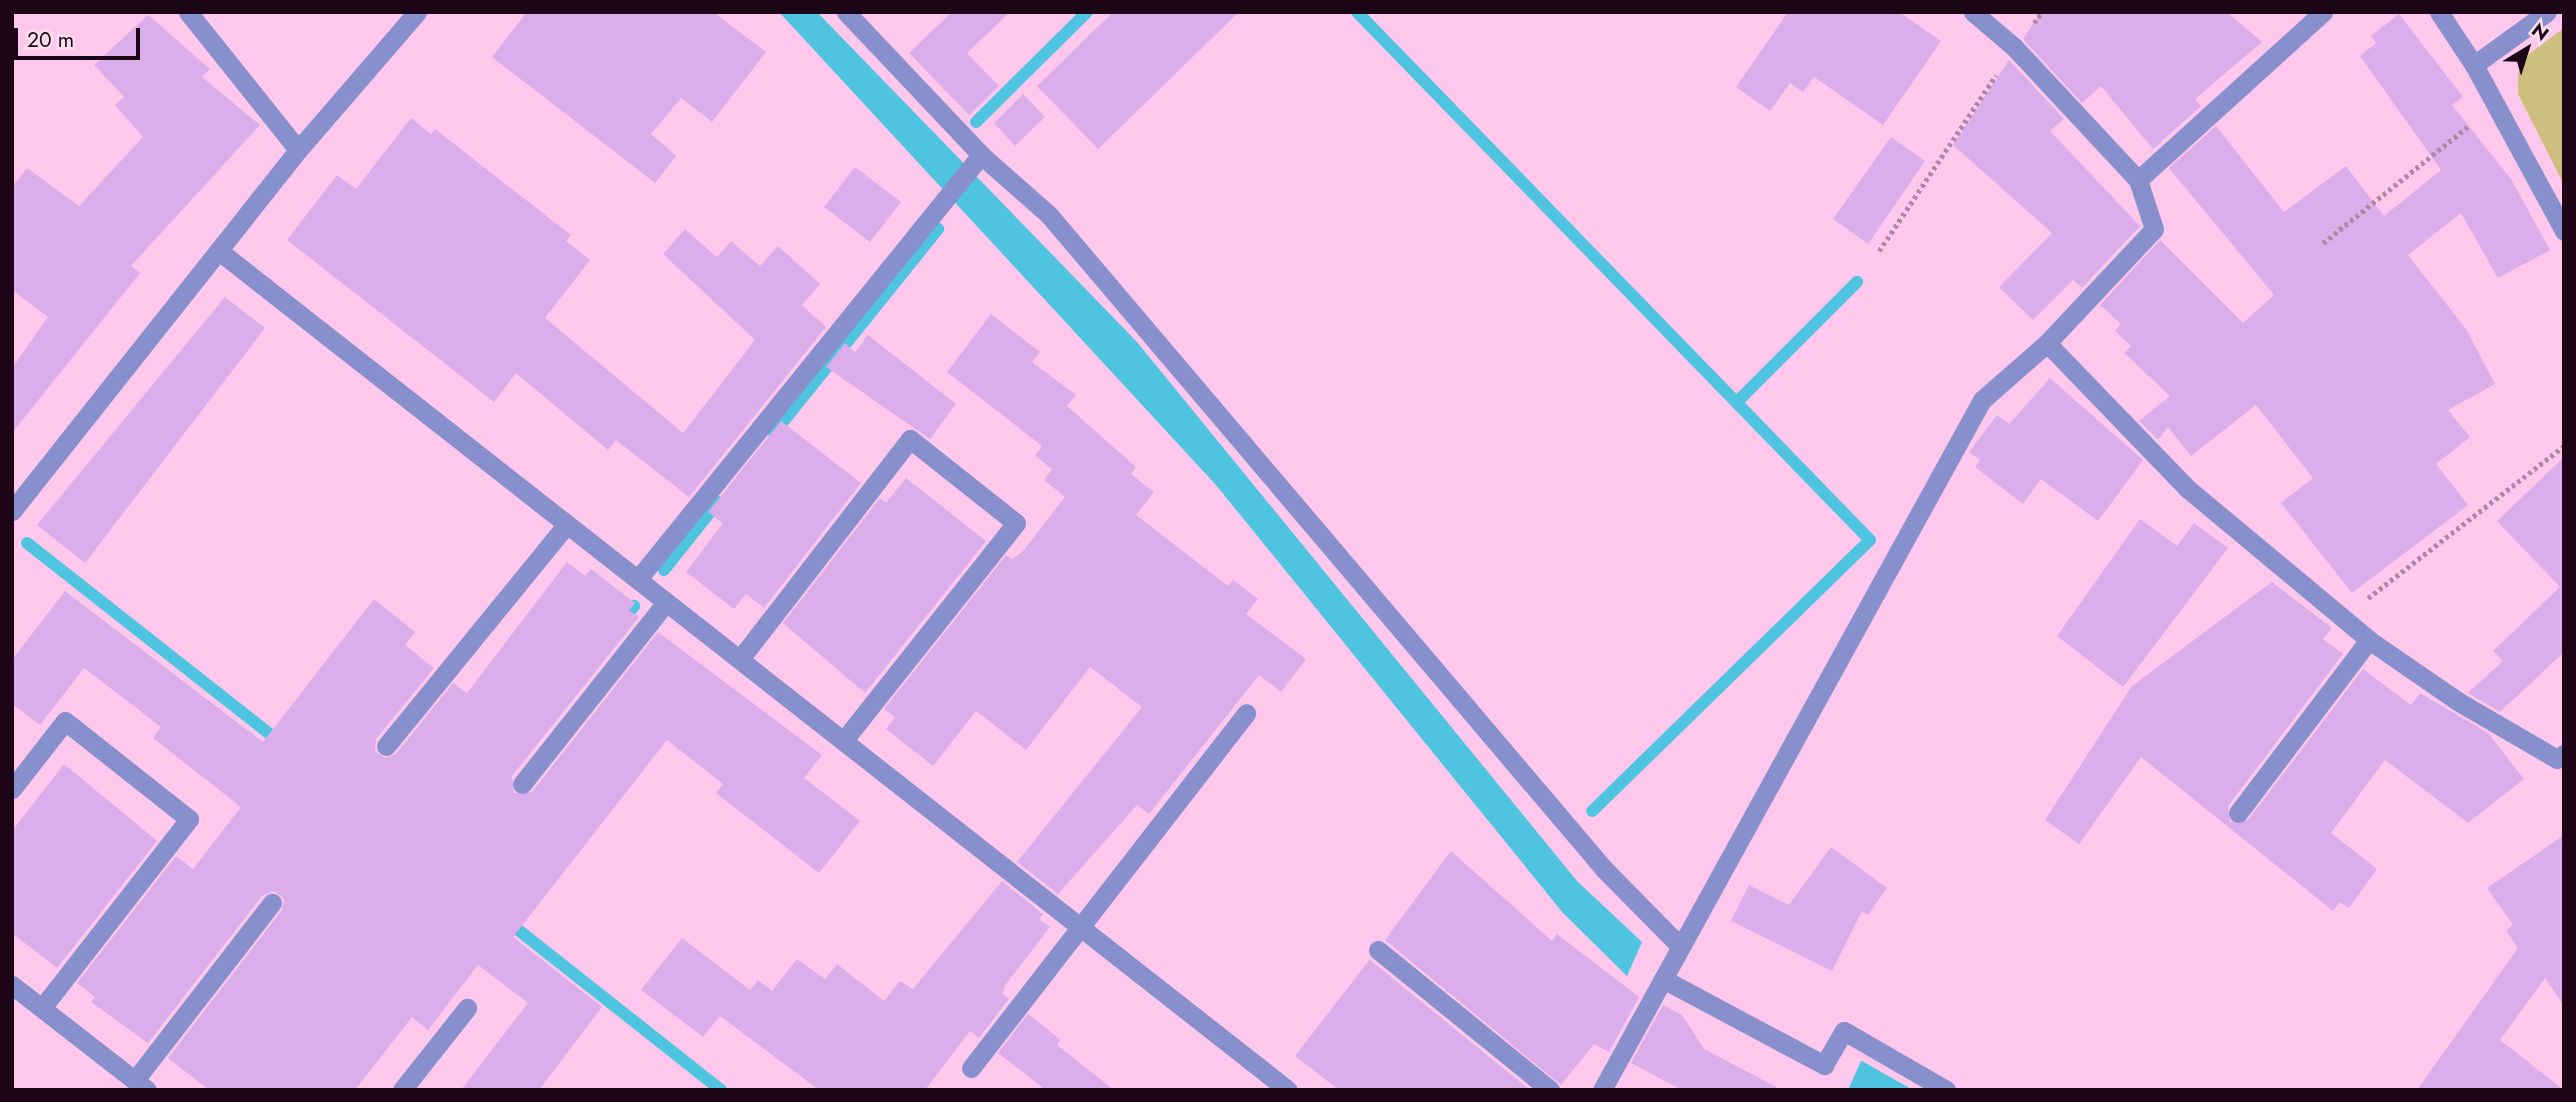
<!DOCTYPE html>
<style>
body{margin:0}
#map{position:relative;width:2576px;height:1102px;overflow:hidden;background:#fec8ed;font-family:Jost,sans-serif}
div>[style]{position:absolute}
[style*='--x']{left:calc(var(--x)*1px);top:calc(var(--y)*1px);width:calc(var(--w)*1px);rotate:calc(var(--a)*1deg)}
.green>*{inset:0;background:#cdbf7d}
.water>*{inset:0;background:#4ec4e1}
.stream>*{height:12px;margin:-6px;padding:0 6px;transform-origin:6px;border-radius:6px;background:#4ec4e1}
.building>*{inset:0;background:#dbadea}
.path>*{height:4.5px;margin-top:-2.25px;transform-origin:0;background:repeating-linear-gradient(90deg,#b185a4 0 3.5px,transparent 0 7px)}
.service>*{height:19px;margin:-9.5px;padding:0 9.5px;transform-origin:9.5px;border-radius:9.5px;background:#8790cc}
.minor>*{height:19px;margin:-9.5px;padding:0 9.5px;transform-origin:9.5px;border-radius:9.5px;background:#8790cc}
.tertiary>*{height:19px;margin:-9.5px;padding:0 9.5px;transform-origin:9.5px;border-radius:9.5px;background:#8790cc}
span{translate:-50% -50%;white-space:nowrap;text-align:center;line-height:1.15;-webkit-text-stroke:5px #fadff1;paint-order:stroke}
.frame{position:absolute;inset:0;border:14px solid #1b0516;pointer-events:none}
.north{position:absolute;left:2492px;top:14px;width:70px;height:70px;-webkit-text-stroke:5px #fadff1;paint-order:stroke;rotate:38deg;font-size:19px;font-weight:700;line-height:28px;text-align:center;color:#1b0516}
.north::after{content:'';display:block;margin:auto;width:24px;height:32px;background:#1b0516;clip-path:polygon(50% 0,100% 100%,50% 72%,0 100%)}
.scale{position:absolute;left:14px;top:28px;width:126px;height:32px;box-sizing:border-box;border:4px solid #1b0516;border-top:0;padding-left:9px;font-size:21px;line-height:24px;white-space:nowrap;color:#1b0516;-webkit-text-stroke:5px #fadff1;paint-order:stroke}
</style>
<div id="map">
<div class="green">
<div style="clip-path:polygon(2564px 28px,2564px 185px,2518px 94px,2518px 72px,2529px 54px)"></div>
</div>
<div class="water">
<div style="clip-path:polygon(779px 12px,817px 12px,1137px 342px,1577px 881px,1642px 942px,1627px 976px,1563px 913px,1216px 485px)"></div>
<div style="clip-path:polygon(1861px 1061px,1862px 1061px,1913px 1090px,1848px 1090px)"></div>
</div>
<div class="stream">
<div style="--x:1357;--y:12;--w:736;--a:45.83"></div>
<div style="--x:1870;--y:540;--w:388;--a:135.7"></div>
<div style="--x:976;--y:122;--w:156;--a:-44.7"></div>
<div style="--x:1737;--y:402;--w:170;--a:-45"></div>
<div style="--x:774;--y:433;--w:262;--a:-51.2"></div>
<div style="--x:27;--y:543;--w:323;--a:38.2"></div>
<div style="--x:664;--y:570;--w:87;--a:-51.5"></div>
<div style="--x:620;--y:624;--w:23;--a:-52"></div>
<div style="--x:507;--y:921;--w:273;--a:38.3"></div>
</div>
<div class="building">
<div style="clip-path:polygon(527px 12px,713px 12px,766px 52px,712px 122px,681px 98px,651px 134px,676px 156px,655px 183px,492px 57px)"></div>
<div style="clip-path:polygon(952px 12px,1010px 12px,967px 53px,999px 86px,969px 115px,909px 53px)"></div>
<div style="clip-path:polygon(1113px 12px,1239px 12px,1098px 149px,1037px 86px)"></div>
<div style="clip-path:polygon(1788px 12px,1899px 12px,1941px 41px,1883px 125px,1814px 77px,1803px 92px,1790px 83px,1770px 111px,1736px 87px)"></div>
<div style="clip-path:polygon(2041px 12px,2227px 12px,2262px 42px,2195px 99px,2201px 106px,2153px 149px,2101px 86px,2082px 103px,2023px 39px)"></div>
<div style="clip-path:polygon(2399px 14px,2463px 97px,2452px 105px,2511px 179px,2550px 250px,2498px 278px,2461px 213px,2408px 255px,2466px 329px,2495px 384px,2448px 410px,2470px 437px,2436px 464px,2468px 505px,2352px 593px,2281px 503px,2313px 478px,2256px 405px,2191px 456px,2168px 427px,2158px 440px,2139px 421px,2170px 396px,2124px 353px,2131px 346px,2115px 331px,2121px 324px,2100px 305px,2160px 240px,2243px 323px,2274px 295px,2169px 168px,2216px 126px,2284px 212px,2346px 166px,2384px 216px,2441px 170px,2360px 56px,2376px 43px,2371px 36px)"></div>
<div style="clip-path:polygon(148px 15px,210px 69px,202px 77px,260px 125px,131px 266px,140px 273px,12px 433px,12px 368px,48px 317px,12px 290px,12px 187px,27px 168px,79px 206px,143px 137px,115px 105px,124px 97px,94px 65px)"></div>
<div style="clip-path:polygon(2009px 60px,2064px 119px,2050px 131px,2140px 226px,2082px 288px,2073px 280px,2033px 320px,1999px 287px,2052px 233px,1953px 145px)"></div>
<div style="clip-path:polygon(1023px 94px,1045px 117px,1015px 146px,994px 123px)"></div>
<div style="clip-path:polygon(411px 118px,431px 134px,435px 129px,571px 235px,566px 241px,590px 260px,545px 318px,683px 433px,755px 340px,663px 254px,685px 229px,717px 257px,731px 241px,760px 266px,778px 246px,820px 284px,802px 305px,826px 327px,689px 497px,616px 440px,608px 450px,516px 373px,494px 402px,287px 240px,337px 175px,356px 189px)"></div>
<div style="clip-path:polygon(1891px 137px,1925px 161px,1868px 244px,1833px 219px)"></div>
<div style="clip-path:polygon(855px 167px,901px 202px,870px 242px,824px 207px)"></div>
<div style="clip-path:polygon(225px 297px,265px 328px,85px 563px,37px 525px)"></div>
<div style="clip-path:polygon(991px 314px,1040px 352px,1032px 362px,1076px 395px,1067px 406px,1136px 467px,1131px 474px,1154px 492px,1136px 515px,1228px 586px,1233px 580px,1258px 599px,1246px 614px,1306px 659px,1281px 692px,1259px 675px,1149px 814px,1137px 805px,1058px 894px,1017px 862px,1142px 707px,1090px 667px,1026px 750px,976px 711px,933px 766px,886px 729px,895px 717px,884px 709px,1006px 555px,1012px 559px,1023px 551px,1065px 497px,1044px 480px,1052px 469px,1035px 456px,1042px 446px,947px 372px)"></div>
<div style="clip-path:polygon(868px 335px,956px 404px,930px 439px,826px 367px,845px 343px,855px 352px)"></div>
<div style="clip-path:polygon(2050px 378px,2143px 460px,2098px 521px,2041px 479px,2023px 504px,1975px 467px,1980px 460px,1969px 452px,1997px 415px,2009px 424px)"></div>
<div style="clip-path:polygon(781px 421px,861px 483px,764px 608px,746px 594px,734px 609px,686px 572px,723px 523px,708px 512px)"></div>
<div style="clip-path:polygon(2564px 457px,2564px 652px,2500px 712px,2468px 693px,2503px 661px,2493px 651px,2560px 587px,2497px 521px)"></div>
<div style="clip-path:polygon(906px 478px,986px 541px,865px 693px,783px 623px,880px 498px,886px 503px)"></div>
<div style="clip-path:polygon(2140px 519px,2177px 546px,2194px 523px,2228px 548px,2123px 687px,2057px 636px)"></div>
<div style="clip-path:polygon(567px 562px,585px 576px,591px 569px,635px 603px,629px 610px,639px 617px,512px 776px,514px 793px,532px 792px,658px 632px,822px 755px,804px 778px,860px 821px,819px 873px,716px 793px,723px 784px,667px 740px,513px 937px,602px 1007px,539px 1090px,461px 1090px,528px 1003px,478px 965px,428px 1030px,412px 1017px,355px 1090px,209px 1090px,168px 1058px,282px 910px,284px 899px,274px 891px,262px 896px,148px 1043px,91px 1002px,95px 997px,77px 983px,176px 856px,193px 869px,241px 807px,153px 738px,161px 727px,84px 668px,40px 725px,12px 704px,12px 660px,65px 591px,263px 742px,374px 599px,415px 632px,405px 645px,434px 668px,376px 739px,375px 751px,385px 758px,396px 754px,453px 683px,467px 693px)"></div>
<div style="clip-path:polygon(2272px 582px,2332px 628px,2323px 639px,2343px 654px,2228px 806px,2230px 822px,2248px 820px,2363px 669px,2411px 705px,2420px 693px,2488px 733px,2524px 779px,2468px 823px,2385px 760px,2331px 833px,2377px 869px,2349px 908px,2340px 902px,2333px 911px,2141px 757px,2079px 844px,2045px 820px,2132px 686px)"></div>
<div style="clip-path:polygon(64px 764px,157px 841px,57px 968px,12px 933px,12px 831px)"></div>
<div style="clip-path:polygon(2564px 835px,2564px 1006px,2545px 978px,2500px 1040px,2564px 1090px,2417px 1090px,2518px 948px,2506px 930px,2513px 925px,2487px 888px)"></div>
<div style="clip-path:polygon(1831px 847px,1887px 888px,1868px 915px,1862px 911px,1832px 971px,1731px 921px,1749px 885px,1789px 905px)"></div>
<div style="clip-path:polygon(1451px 851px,1552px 941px,1557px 934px,1639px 997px,1609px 1052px,1594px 1044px,1561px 1085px,1385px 940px)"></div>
<div style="clip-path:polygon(1002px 881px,1043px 914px,1039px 919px,1050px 927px,1006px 984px,1002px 994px,1009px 999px,979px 1038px,970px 1031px,925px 1090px,819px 1090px,720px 1016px,703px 1037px,641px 990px,682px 938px,750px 990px,758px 980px,772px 991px,797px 959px,825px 979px,837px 964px,884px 1001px,900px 981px,913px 989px)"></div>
<div style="clip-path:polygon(1370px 959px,1370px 960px,1530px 1090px,1339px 1090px,1295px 1056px)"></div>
<div style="clip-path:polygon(1663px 1005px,1682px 1015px,1704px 1049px,1782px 1090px,1682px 1090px,1631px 1063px)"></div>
<div style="clip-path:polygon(1028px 1014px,1061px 1040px,1057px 1045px,1114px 1090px,1043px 1088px,998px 1053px)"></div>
</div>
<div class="path">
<div style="--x:2034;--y:23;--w:14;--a:-54"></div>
<div style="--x:2323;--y:243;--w:189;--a:-38.8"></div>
<div style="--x:1879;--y:251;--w:211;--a:-56.4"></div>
<div style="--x:2368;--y:598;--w:248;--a:-37.8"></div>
</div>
<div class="service">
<div style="--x:740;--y:659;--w:278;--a:-52.3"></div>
<div style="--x:910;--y:439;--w:135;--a:38.4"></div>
<div style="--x:1016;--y:523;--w:278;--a:128.4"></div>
<div style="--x:386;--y:746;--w:286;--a:-50.8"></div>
<div style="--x:522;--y:784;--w:232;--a:-51.6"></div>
<div style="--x:12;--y:789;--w:86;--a:-52.1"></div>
<div style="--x:65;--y:721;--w:158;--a:38.3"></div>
<div style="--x:189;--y:819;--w:239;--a:127.9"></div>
<div style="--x:2238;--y:813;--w:217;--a:-52.9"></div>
<div style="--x:1378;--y:950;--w:222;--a:39.1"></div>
<div style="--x:971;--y:1068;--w:449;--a:-52.2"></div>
<div style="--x:135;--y:1080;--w:224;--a:-52.3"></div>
<div style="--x:402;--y:1090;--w:105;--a:-51.6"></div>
</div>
<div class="minor">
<div style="--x:188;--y:12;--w:176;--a:51.4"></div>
<div style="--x:846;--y:12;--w:197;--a:46.6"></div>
<div style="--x:981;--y:155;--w:91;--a:41.4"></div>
<div style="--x:1049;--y:215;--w:858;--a:49.68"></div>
<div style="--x:1604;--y:869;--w:108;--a:45.4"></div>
<div style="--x:2439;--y:12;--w:64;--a:56.6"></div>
<div style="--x:2474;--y:65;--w:90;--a:-36"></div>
<div style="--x:2474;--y:65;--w:189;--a:61.5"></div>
<div style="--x:2138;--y:180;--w:250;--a:-42.2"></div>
<div style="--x:219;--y:251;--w:1359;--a:38.13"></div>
<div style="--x:2047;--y:343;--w:203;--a:46"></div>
<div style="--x:2188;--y:489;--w:236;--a:39.8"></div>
<div style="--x:2369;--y:640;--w:109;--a:34.6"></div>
<div style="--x:2459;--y:702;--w:113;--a:30.2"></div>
<div style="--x:2557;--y:759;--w:9;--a:-36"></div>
<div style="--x:638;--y:579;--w:545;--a:-51.03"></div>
<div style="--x:1663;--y:979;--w:183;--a:28.1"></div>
<div style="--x:1824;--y:1065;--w:39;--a:-60"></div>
<div style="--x:1844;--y:1031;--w:118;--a:30"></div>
<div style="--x:12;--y:985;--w:171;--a:37.9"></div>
<div style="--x:1602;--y:1090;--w:788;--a:-61.16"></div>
<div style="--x:1982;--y:400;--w:86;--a:-41.2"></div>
<div style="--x:2047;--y:343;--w:156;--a:-46.8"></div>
<div style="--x:2154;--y:229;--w:52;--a:-108.1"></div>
<div style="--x:2138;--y:180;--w:182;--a:-133"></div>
<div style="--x:2014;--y:47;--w:54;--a:-139.5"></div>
</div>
<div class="tertiary">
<div style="--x:12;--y:511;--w:461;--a:-51.6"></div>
<div style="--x:298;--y:150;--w:182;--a:-49.2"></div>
</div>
<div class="frame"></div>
<div class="north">N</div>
<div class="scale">20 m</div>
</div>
